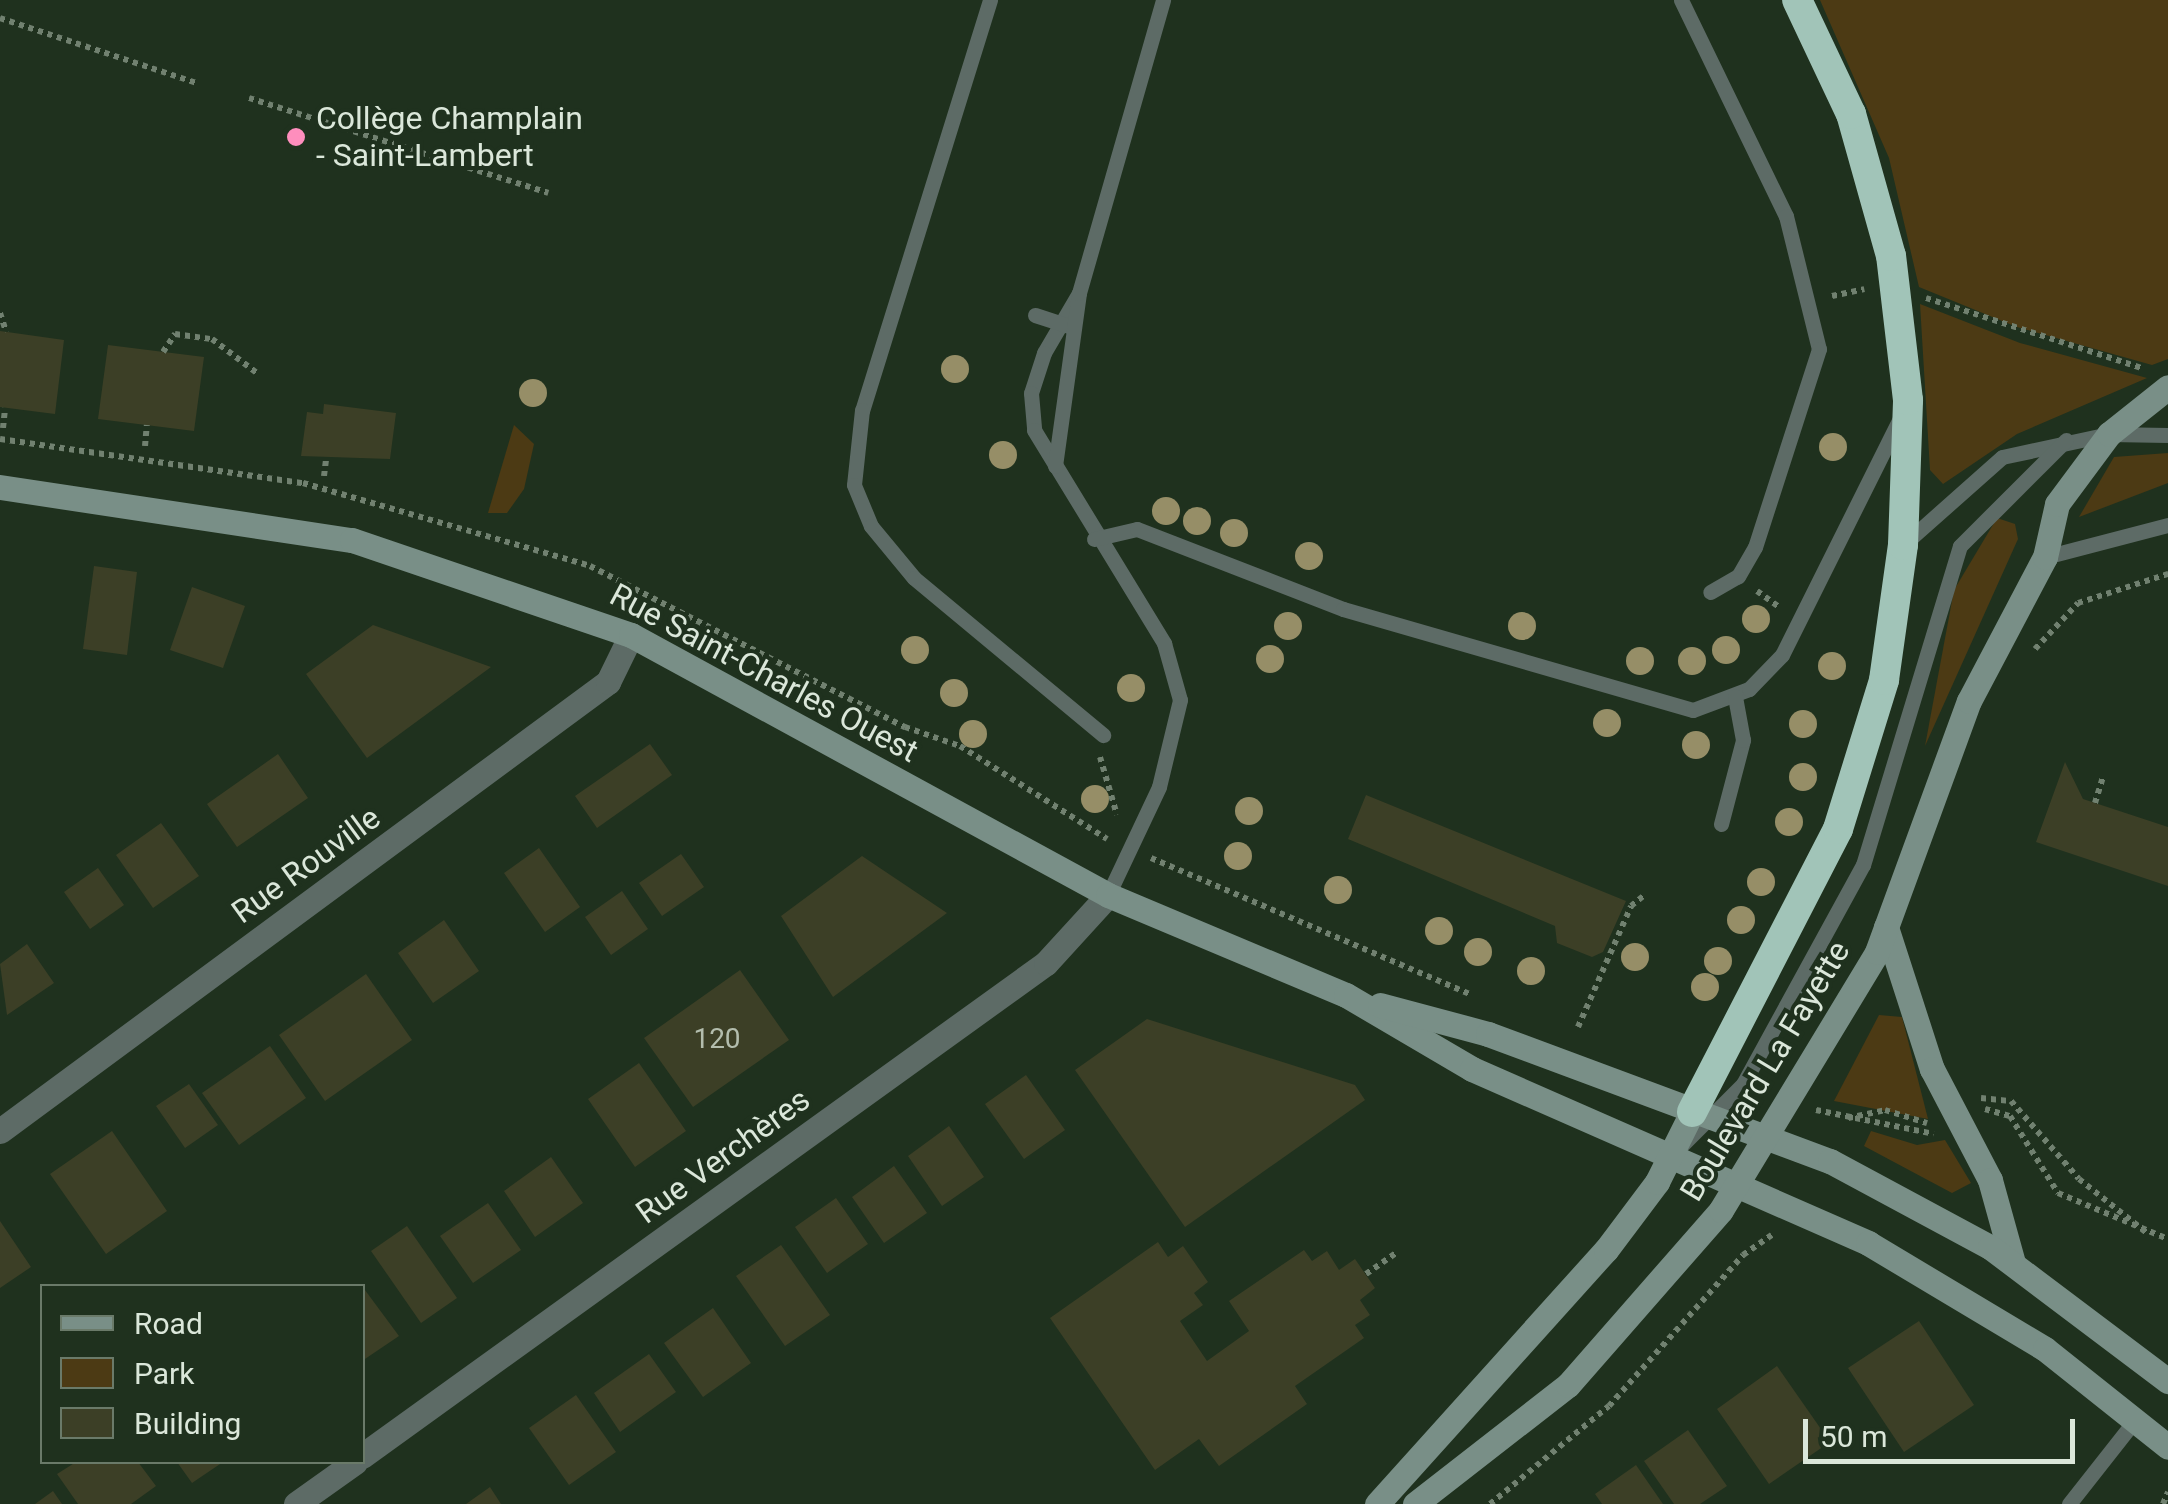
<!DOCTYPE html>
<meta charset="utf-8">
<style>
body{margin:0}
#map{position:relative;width:2168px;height:1504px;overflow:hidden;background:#1f311e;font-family:Roboto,sans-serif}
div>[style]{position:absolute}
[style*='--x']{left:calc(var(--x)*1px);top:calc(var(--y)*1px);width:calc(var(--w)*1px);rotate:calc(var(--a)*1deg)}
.green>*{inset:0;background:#4c3a14}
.building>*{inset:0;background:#3c3f26}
.path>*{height:6px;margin-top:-3px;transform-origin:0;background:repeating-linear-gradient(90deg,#718170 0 5px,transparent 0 10px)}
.lane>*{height:15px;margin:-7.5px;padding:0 7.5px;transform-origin:7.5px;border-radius:7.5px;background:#5d6b66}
.street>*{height:25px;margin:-12.5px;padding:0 12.5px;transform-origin:12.5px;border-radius:12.5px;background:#5d6b66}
.secondary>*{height:25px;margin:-12.5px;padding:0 12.5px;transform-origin:12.5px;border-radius:12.5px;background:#798f87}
.highway>*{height:30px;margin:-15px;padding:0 15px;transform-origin:15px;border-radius:15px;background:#a1c4b8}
.trees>*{width:28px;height:28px;margin:-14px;border-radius:50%;background:#968e67}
.dots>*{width:28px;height:28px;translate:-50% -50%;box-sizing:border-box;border:5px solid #1f311e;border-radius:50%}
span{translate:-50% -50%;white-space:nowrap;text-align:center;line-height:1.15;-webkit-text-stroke:8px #1f311e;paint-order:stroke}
.number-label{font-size:28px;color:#b3bdad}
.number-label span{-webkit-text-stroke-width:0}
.poi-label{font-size:32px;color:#dbe7da}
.left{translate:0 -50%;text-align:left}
.street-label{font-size:32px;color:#dbe7da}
.legend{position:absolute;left:40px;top:1284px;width:325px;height:180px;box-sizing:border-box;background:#1f311e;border:2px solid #6a7a69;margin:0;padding:12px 18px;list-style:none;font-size:30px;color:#dbe7da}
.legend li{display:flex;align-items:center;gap:20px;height:50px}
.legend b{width:50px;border:2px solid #6a7a69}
.scale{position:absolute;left:1803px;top:1419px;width:272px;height:45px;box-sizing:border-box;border:5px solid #dbe7da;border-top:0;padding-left:12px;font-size:30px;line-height:35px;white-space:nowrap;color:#dbe7da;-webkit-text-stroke:8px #1f311e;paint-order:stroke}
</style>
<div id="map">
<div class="green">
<div style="clip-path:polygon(1820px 0,2168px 0,2168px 359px,2152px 365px,2017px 327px,1919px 287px,1889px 158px)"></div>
<div style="clip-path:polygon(1920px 304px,2020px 343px,2147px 378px,2017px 434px,1943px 484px,1930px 470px)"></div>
<div style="clip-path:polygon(514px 425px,534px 444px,524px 489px,507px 513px,488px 513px)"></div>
<div style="clip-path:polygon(2168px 453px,2168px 483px,2079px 517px,2114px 457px)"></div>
<div style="clip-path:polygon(1997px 518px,2015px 524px,2018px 539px,1925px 746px,1954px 590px)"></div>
<div style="clip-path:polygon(1879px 1015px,1902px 1017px,1928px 1119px,1834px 1101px)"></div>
<div style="clip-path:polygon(1871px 1131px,1917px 1145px,1945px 1140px,1971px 1183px,1952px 1193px,1864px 1146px)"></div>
</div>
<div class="building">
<div style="clip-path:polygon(0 331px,64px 340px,55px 414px,0 407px)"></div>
<div style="clip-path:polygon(108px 345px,204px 357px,194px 431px,98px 419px)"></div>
<div style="clip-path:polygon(324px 404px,396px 413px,390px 459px,301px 456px,307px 412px,323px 414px)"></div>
<div style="clip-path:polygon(94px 566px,137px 572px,127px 655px,83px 649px)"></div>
<div style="clip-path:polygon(192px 587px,245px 606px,223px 668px,170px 650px)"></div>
<div style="clip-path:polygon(373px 625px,491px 667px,367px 758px,306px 674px)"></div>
<div style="clip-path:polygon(650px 744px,672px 775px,597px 828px,575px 796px)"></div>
<div style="clip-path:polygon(278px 754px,308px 798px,237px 847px,207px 804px)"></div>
<div style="clip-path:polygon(2065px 762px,2083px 799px,2168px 827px,2168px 886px,2036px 842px)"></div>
<div style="clip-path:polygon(1366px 795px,1626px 901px,1603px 952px,1592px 957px,1557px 943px,1555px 926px,1348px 839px)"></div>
<div style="clip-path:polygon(161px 823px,199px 876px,153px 908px,116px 855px)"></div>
<div style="clip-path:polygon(539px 848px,580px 907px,545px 932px,504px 873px)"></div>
<div style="clip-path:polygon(681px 854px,704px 887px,662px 916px,639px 883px)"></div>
<div style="clip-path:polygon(862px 856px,947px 913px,833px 997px,781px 916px)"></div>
<div style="clip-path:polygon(98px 868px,124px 905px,90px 929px,64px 892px)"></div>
<div style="clip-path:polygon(622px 891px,648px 929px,611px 955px,585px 917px)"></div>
<div style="clip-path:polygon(444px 920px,479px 971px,433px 1003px,398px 953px)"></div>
<div style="clip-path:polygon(27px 944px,54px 983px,7px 1015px,0 964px)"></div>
<div style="clip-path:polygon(740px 970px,789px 1040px,693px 1107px,644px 1038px)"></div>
<div style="clip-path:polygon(366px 974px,412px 1040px,325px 1101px,279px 1035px)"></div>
<div style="clip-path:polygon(1147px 1019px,1355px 1085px,1365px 1100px,1185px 1227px,1075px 1070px)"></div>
<div style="clip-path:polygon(270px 1046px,306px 1098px,239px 1145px,202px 1093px)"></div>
<div style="clip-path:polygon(639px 1063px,686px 1131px,635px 1167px,588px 1099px)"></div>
<div style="clip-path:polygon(1026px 1075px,1065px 1130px,1024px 1159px,985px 1104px)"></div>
<div style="clip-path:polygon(189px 1084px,218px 1125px,185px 1148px,156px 1106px)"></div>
<div style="clip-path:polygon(949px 1126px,984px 1177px,942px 1206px,908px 1156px)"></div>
<div style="clip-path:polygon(112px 1131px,167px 1211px,106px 1254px,50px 1174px)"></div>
<div style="clip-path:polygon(551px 1157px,583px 1203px,535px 1237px,504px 1191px)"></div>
<div style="clip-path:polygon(894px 1166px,927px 1213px,884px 1243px,852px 1197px)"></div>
<div style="clip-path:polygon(836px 1198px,868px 1244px,827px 1273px,795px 1227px)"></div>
<div style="clip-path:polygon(488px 1203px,521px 1250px,473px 1283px,440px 1236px)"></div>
<div style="clip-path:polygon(0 1221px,31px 1267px,0 1288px)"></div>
<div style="clip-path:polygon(407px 1226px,457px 1298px,421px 1323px,371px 1251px)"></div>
<div style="clip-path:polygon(1158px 1242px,1168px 1257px,1183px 1246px,1208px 1282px,1194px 1293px,1203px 1305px,1180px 1321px,1207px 1361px,1249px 1331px,1229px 1301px,1304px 1250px,1312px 1261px,1327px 1251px,1339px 1270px,1355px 1259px,1375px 1288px,1360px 1300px,1370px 1315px,1355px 1325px,1364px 1338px,1295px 1386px,1307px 1404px,1219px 1466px,1199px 1439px,1155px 1470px,1050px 1318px)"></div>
<div style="clip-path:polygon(781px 1245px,830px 1315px,785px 1346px,736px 1276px)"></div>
<div style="clip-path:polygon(362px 1286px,399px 1336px,362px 1361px)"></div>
<div style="clip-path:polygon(713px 1308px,751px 1363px,703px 1397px,664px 1343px)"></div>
<div style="clip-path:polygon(1919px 1321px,1974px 1405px,1904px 1452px,1848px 1368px)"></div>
<div style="clip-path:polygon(649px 1354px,676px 1392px,620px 1432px,594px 1393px)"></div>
<div style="clip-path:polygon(1777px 1366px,1830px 1442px,1769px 1484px,1717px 1409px)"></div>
<div style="clip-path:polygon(576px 1395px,616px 1452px,569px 1485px,529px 1428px)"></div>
<div style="clip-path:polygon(1688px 1430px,1727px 1486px,1700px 1504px,1674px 1504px,1644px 1461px)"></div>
<div style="clip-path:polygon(76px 1462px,138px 1462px,156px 1486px,131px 1504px,78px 1504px,57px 1474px)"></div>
<div style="clip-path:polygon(177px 1462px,223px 1462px,192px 1483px)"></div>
<div style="clip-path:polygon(1636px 1465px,1663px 1504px,1602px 1504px,1595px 1494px)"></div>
<div style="clip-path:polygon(490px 1487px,501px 1504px,466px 1504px)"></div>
<div style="clip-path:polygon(53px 1491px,62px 1504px,35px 1504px)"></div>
</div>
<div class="path">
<div style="--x:0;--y:18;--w:207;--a:18.3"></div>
<div style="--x:249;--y:98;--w:314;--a:17.6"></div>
<div style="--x:1832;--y:296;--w:33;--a:-12"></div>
<div style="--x:1926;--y:298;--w:227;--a:18"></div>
<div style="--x:0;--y:313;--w:20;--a:72"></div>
<div style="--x:163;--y:352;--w:22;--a:-56"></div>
<div style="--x:175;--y:334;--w:37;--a:8"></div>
<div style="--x:212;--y:339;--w:56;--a:37.1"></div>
<div style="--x:3;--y:428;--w:20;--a:-84"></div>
<div style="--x:0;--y:439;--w:306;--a:8.3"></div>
<div style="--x:303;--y:483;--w:299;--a:16.1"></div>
<div style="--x:590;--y:566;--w:354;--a:27.1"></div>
<div style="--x:905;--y:727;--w:58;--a:19.1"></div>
<div style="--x:960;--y:746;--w:174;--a:32.3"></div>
<div style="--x:145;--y:446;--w:21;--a:-85"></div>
<div style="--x:324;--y:476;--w:16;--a:-83"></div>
<div style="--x:1757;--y:591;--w:27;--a:36"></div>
<div style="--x:2035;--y:649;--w:63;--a:-46.9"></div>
<div style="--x:2078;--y:603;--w:95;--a:-17.9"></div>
<div style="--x:1100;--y:757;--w:60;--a:73.7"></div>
<div style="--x:2095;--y:803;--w:27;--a:-73"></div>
<div style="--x:1151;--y:858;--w:347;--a:23.1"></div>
<div style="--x:1578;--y:1027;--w:132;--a:-66.3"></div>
<div style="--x:1631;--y:906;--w:19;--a:-39"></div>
<div style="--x:1981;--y:1098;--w:30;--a:6"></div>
<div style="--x:2011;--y:1101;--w:103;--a:48.9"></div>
<div style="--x:2079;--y:1179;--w:87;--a:38.5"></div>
<div style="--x:1985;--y:1109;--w:26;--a:16"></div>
<div style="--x:2010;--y:1116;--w:91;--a:58.1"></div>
<div style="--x:2058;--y:1193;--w:119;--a:22.7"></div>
<div style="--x:1816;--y:1110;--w:120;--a:11.5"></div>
<div style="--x:1848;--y:1118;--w:38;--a:-12"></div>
<div style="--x:1885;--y:1110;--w:44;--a:17.2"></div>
<div style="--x:1366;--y:1274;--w:37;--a:-35"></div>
<div style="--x:1490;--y:1504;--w:154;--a:-39.5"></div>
<div style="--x:1609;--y:1406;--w:202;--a:-48.4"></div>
<div style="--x:1743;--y:1255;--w:35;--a:-35"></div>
<div style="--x:2163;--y:1504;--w:13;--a:-67"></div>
</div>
<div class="lane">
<div style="--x:990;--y:0;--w:430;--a:107.3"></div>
<div style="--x:862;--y:410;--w:75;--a:96.1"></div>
<div style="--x:854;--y:485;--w:44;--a:67.5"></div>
<div style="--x:871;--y:526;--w:67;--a:50.4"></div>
<div style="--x:914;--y:578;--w:246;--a:39.7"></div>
<div style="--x:1681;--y:0;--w:240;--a:64.1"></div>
<div style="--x:1786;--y:216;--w:137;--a:76.1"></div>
<div style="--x:1819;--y:349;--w:208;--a:107.9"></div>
<div style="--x:1755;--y:547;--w:34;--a:120"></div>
<div style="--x:1738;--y:576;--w:32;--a:150"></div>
<div style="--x:1079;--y:293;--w:69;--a:120.3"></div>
<div style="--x:1044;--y:353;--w:42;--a:108"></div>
<div style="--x:1031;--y:393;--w:37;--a:85"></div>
<div style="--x:1034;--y:430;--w:250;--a:58.6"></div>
<div style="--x:1164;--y:643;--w:59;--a:74.3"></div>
<div style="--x:1180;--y:700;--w:89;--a:103.6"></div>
<div style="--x:1159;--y:787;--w:119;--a:115.3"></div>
<div style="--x:1035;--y:315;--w:36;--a:18"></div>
<div style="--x:1055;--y:466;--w:175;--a:-82.1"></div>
<div style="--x:1079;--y:293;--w:305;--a:-74"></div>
<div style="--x:1094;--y:539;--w:44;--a:-13.1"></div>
<div style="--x:1137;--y:529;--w:221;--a:21.2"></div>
<div style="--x:1343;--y:609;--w:364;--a:16.1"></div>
<div style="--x:1693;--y:710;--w:60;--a:-20.6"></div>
<div style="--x:1749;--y:689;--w:47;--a:-45.9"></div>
<div style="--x:1782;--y:655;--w:265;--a:-63.5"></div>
<div style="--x:1903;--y:545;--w:132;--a:-41.6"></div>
<div style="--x:2002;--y:457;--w:109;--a:-12.1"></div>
<div style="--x:2109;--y:434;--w:59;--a:1"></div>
<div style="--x:2045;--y:557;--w:127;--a:-14.6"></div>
<div style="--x:1721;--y:824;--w:87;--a:-75.3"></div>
<div style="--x:1743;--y:740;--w:44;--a:-100.5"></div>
<div style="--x:1682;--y:1145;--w:86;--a:-45"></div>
<div style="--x:1743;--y:1084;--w:250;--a:-61.3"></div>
<div style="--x:1863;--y:865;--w:333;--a:-73.1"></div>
<div style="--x:1960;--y:546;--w:150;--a:-45"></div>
<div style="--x:2069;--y:1504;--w:107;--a:-51.8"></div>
</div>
<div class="street">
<div style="--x:0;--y:1131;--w:756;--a:-36.45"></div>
<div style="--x:608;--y:682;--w:52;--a:-63.9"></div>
<div style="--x:362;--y:1456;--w:843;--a:-35.78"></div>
<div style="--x:1046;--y:963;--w:92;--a:-47.6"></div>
<div style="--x:296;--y:1504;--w:72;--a:-35.4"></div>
</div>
<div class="secondary">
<div style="--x:0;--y:487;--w:356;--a:8.6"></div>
<div style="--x:352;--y:540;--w:295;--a:18.8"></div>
<div style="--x:631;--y:635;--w:543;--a:28.59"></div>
<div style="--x:1108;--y:895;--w:258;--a:22.8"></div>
<div style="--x:1346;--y:995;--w:146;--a:30.4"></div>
<div style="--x:1472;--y:1069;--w:433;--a:23.7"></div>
<div style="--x:1868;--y:1243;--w:206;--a:30.9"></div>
<div style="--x:2045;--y:1349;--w:157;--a:38.5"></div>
<div style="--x:1886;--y:927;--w:149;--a:72.1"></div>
<div style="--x:1932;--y:1069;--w:125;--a:62.4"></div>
<div style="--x:1990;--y:1180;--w:86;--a:74.5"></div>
<div style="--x:1380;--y:1005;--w:112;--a:15"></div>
<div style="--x:1488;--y:1034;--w:365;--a:20.4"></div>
<div style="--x:1830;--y:1161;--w:182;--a:28.3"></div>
<div style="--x:1990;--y:1247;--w:223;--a:37"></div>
<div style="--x:1377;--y:1504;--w:342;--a:-48"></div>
<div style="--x:1606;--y:1250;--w:85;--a:-53.1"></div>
<div style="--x:1657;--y:1182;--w:78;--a:-63.4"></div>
<div style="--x:1415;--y:1504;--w:194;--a:-37.9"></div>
<div style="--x:1568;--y:1385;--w:232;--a:-48.8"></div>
<div style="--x:1721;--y:1210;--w:301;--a:-58.8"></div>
<div style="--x:1877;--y:952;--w:267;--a:-69.9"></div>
<div style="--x:1969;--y:701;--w:163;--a:-62.2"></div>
<div style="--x:2045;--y:557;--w:54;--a:-77.2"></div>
<div style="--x:2057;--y:504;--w:87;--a:-53.4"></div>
<div style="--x:2109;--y:434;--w:75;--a:-38.5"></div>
</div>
<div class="highway">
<div style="--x:1692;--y:1112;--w:318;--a:-62.7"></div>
<div style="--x:1838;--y:829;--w:156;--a:-72.8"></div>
<div style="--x:1884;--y:680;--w:136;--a:-82"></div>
<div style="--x:1903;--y:545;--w:145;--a:-88"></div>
<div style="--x:1908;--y:400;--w:145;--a:-96.7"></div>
<div style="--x:1891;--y:256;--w:148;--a:-105.7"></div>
<div style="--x:1851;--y:114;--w:126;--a:-115.3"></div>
</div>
<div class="trees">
<div style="left:955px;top:369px"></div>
<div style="left:533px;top:393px"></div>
<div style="left:1833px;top:447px"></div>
<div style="left:1003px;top:455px"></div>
<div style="left:1166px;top:511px"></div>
<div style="left:1197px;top:521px"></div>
<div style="left:1234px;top:533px"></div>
<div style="left:1309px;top:556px"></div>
<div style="left:1756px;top:619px"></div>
<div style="left:1288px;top:626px"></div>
<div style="left:1522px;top:626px"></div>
<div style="left:915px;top:650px"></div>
<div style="left:1726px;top:650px"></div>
<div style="left:1270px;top:659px"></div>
<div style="left:1640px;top:661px"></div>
<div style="left:1692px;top:661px"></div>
<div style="left:1832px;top:666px"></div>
<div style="left:1131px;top:688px"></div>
<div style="left:954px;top:693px"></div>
<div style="left:1607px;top:723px"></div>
<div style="left:1803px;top:724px"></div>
<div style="left:973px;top:734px"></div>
<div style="left:1696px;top:745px"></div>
<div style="left:1803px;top:777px"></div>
<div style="left:1095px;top:799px"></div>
<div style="left:1249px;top:811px"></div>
<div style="left:1789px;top:822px"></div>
<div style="left:1238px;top:856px"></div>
<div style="left:1761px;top:882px"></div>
<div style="left:1338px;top:890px"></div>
<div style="left:1741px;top:920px"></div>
<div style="left:1439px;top:931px"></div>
<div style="left:1478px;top:952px"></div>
<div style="left:1635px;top:957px"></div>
<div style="left:1718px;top:961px"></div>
<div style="left:1531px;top:971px"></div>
<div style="left:1705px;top:987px"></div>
</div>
<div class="dots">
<div style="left:296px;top:137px;background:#fe8ebd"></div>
</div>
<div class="number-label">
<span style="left:717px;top:1039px">120</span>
</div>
<div class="poi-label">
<span class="left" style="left:316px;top:137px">Collège Champlain<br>- Saint-Lambert</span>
</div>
<div class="street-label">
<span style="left:764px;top:673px;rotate:28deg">Rue Saint-Charles Ouest</span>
<span style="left:306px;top:865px;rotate:-36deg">Rue Rouville</span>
<span style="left:1765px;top:1071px;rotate:-59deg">Boulevard La Fayette</span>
<span style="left:723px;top:1156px;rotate:-36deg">Rue Verchères</span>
</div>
<ul class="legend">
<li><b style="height:12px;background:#798f87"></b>Road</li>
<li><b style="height:28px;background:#4c3a14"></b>Park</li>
<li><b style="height:28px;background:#3c3f26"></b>Building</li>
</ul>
<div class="scale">50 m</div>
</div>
